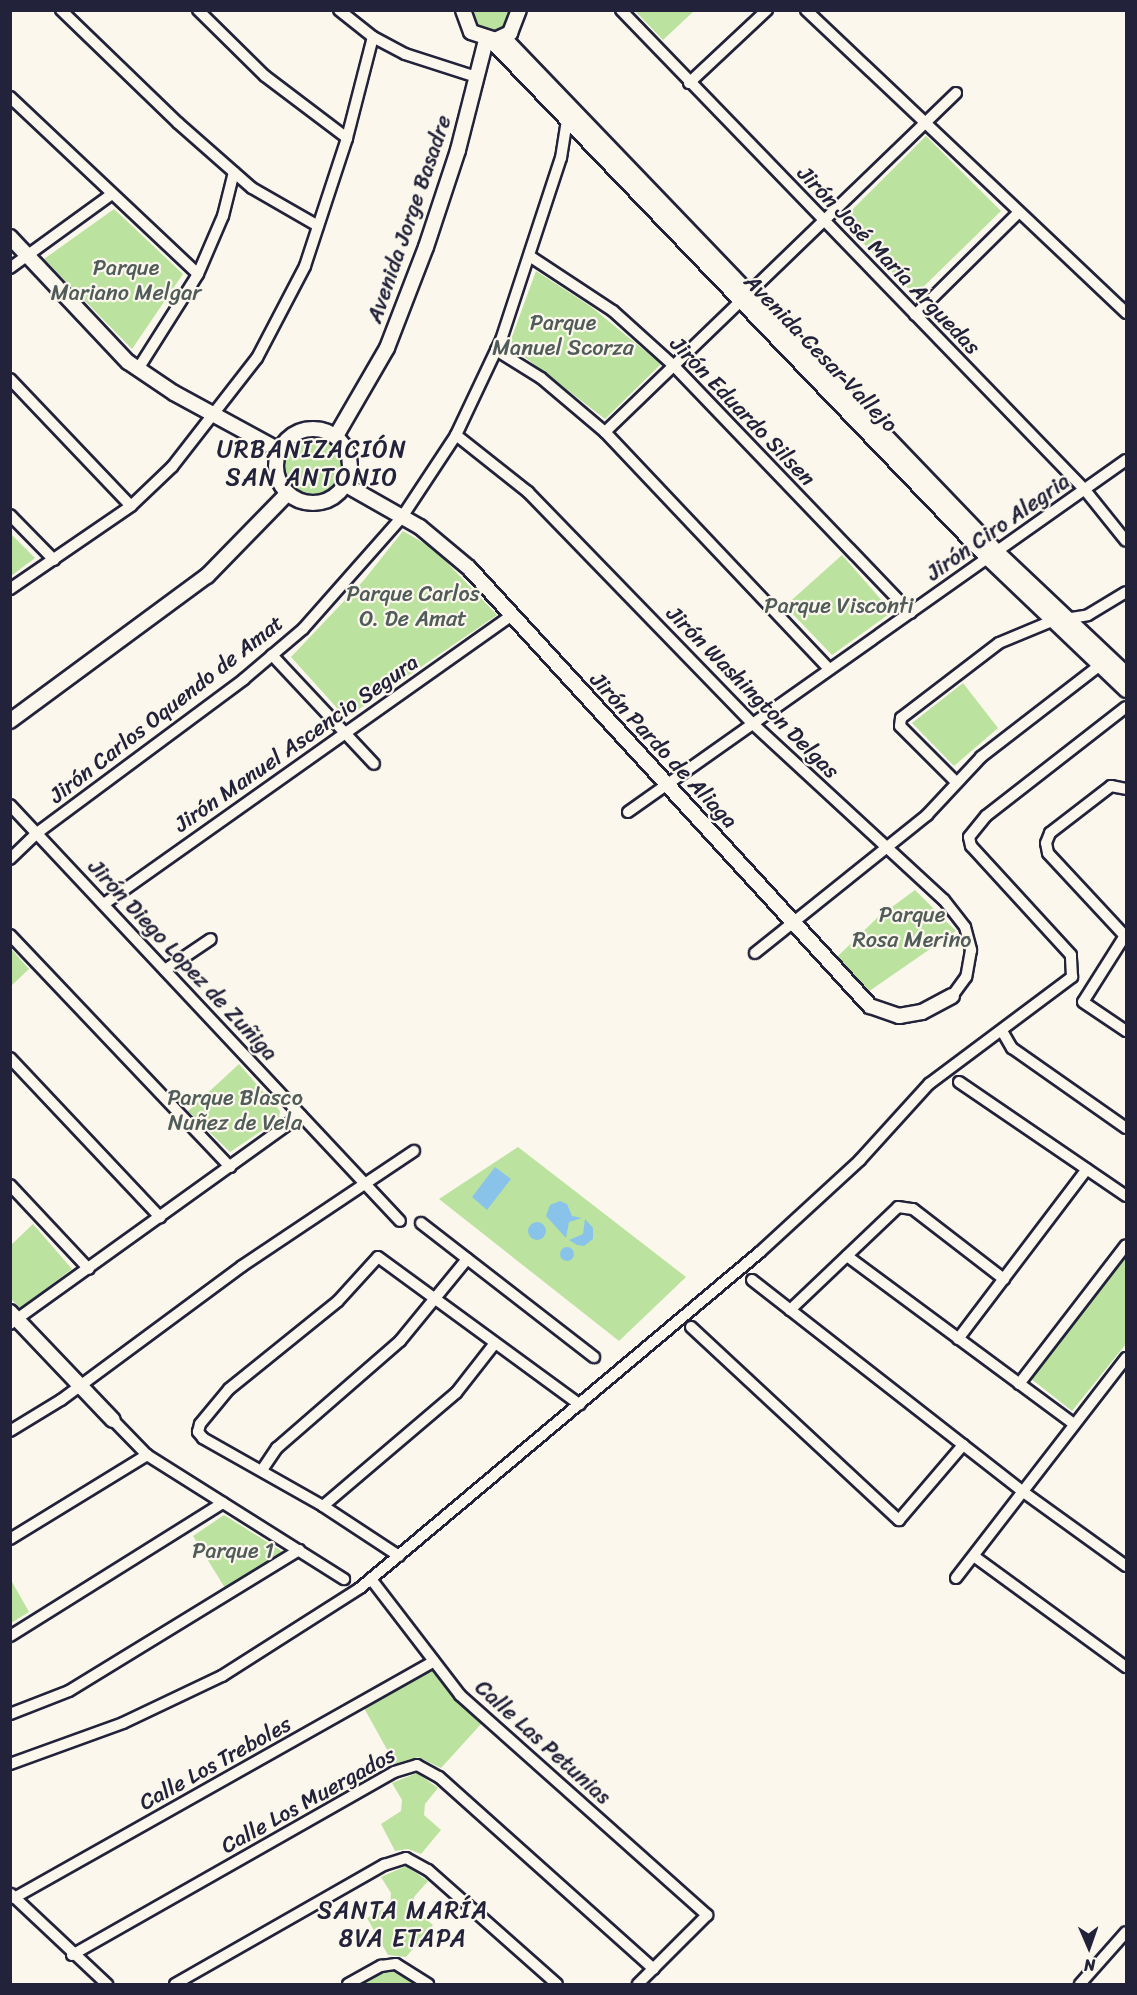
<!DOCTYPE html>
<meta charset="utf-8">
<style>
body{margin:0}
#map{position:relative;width:1137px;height:1995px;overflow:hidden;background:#fbf7ec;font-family:Sriracha,sans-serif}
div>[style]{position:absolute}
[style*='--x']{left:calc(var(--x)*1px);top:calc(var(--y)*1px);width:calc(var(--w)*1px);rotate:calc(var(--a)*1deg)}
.green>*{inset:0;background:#bbe39f}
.round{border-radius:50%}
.water>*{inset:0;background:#8ac3e9}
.roads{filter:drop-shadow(2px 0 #22223b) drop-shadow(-2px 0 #22223b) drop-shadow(0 2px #22223b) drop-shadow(0 -2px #22223b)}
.minor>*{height:10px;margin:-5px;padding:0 5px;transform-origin:5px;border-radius:5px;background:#fbf7ec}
.tertiary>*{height:14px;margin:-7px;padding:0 7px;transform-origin:7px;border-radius:7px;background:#fbf7ec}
.tertiary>.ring{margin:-7px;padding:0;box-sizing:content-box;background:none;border:14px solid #fbf7ec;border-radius:50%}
span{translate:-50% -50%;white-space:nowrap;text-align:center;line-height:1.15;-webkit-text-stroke:4.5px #fbf7ec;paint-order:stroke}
.street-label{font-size:22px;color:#22223b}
.park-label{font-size:22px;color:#505c59}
.neighbourhood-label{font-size:24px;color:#22223b;letter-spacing:1.5px}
.frame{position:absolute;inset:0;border:12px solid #22223b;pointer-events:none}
.north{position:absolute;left:1059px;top:1917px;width:60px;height:60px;-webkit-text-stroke:4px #fbf7ec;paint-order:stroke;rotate:178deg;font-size:16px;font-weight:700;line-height:24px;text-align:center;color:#22223b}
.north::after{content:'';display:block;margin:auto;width:21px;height:27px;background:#22223b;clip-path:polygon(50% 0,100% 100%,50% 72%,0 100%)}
</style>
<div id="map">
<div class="green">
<div style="clip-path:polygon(468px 11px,514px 11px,505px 29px,492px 34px,477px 30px)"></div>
<div style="clip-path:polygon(635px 11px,694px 11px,663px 40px)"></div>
<div style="clip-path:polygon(926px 136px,1001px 211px,915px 295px,841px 221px)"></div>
<div style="clip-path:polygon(114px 209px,183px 274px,132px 349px,44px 259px)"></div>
<div style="clip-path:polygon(536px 271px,590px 306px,661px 364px,605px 419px,509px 345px)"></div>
<div class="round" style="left:283px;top:436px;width:60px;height:60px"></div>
<div style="clip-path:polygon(403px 531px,434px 549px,497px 615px,346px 718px,291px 657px,364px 580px)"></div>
<div style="clip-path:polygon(10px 533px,35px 558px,11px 576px,10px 576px)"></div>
<div style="clip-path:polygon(842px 555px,892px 612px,832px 655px,785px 606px)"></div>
<div style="clip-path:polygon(963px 683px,998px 728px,954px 766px,912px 723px)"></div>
<div style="clip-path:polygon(915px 890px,956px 931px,868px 992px,837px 957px,877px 918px)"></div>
<div style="clip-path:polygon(11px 949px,29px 969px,11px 986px)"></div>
<div style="clip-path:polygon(239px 1064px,280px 1111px,279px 1119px,230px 1152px,188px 1111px)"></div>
<div style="clip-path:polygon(518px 1147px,686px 1277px,619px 1341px,439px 1199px)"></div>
<div style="clip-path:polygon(33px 1224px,72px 1269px,20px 1308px,11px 1299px,11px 1245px)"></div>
<div style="clip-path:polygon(1126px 1252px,1126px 1344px,1072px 1411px,1030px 1378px)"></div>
<div style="clip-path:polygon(224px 1515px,283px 1552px,225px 1588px,193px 1536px)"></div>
<div style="clip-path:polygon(11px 1580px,29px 1612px,11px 1623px,10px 1623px)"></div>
<div style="clip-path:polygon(432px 1671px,452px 1696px,482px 1723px,441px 1768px,418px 1757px,395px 1764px,364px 1708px)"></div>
<div style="clip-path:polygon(417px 1773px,438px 1788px,425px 1804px,424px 1815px,441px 1830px,421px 1854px,408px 1849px,395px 1851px,381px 1824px,401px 1811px,402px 1800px,392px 1783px)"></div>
<div style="clip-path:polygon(406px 1866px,428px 1881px,414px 1897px,413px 1908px,433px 1925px,406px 1957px,388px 1955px,367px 1918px,390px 1905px,391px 1893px,381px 1877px)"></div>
<div style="clip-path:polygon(394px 1969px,419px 1984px,359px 1984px,378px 1974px)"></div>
</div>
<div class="water">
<div style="clip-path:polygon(495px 1167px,511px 1179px,487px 1210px,472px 1197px)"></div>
<div style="clip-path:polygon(560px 1201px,567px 1204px,572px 1216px,582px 1218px,569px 1222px,566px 1238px,546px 1216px,550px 1205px)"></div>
<div style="clip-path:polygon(585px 1219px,593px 1228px,593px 1239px,584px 1246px,577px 1245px,569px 1240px,583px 1234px)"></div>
<div class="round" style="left:528px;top:1222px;width:18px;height:18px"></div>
<div class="round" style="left:560px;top:1247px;width:14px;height:14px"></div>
</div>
<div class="roads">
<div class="minor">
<div style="--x:61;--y:10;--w:163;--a:44"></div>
<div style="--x:178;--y:123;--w:98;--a:41.3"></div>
<div style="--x:252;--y:188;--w:76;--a:29.9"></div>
<div style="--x:198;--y:10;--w:94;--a:44.6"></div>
<div style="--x:265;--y:76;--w:103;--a:37.1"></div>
<div style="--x:339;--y:10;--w:43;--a:38.5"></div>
<div style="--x:373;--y:37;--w:36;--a:28"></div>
<div style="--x:405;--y:54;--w:75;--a:17.9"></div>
<div style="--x:621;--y:10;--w:668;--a:45.97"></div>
<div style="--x:1085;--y:490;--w:65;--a:51.2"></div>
<div style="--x:806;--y:10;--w:441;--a:43.4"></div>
<div style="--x:689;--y:83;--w:107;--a:-43.1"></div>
<div style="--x:10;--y:97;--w:258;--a:43.3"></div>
<div style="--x:531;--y:257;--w:98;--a:33.4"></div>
<div style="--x:613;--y:311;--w:82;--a:42"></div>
<div style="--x:674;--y:366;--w:342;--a:46.2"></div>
<div style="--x:10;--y:268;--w:126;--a:-36"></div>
<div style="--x:915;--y:315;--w:145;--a:-44.7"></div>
<div style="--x:496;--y:350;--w:53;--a:31.9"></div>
<div style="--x:541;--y:378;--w:84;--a:40.2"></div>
<div style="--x:605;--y:432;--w:325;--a:46.6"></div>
<div style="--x:138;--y:369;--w:112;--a:-57.7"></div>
<div style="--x:198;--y:274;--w:63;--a:-66.7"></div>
<div style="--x:223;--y:216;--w:45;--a:-76"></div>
<div style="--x:10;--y:379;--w:175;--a:46.4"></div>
<div style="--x:605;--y:432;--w:488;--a:-44"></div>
<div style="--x:456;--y:435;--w:92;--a:38.4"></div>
<div style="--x:528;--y:492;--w:322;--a:45.9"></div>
<div style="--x:752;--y:723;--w:261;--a:42.7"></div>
<div style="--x:944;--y:900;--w:34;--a:52"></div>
<div style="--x:965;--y:927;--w:24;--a:75"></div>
<div style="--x:971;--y:950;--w:27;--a:100"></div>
<div style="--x:966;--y:977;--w:24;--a:126"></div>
<div style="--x:10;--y:515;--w:63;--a:45.6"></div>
<div style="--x:10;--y:589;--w:147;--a:-34.4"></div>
<div style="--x:131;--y:506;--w:57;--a:-43.6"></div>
<div style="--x:172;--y:467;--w:138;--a:-52.1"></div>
<div style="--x:257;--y:358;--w:104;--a:-62.4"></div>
<div style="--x:305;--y:266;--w:135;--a:-71.8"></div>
<div style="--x:347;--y:138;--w:104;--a:-75.6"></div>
<div style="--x:272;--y:655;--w:149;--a:46.9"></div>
<div style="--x:956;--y:782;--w:79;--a:-135"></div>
<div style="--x:900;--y:726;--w:8;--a:-83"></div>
<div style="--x:901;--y:718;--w:123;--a:-37.4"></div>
<div style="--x:999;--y:643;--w:57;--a:-22.5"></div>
<div style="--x:1052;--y:621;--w:36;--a:-9"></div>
<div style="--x:1088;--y:615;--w:44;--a:-31.2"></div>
<div style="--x:10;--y:805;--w:570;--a:46.85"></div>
<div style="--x:628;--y:812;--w:610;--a:-35.25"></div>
<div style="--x:10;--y:859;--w:37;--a:-44"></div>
<div style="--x:37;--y:833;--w:258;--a:-36.6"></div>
<div style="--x:244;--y:679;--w:77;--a:-40.3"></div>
<div style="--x:303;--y:629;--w:149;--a:-48.5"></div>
<div style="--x:402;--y:517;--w:98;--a:-56.6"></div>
<div style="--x:456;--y:435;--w:105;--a:-64.7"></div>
<div style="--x:501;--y:340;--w:192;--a:-71.8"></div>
<div style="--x:561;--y:158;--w:45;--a:-81"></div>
<div style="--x:104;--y:904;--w:500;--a:-35.3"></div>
<div style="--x:1126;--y:934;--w:80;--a:122.3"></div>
<div style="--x:1083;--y:1002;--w:52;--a:34"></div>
<div style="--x:10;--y:935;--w:320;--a:46.5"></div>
<div style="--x:1125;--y:936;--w:113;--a:-132.9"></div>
<div style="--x:1048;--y:853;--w:10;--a:-101"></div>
<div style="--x:1046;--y:843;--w:11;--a:-68"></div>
<div style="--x:1050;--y:833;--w:77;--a:-37.6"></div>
<div style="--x:1111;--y:786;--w:15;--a:11"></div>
<div style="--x:755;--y:953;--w:221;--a:-38.7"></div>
<div style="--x:927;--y:815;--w:79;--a:-47"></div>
<div style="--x:981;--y:757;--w:150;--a:-37.7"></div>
<div style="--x:165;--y:970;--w:55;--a:-34"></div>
<div style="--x:1002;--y:1031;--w:20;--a:60"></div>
<div style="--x:1012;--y:1048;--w:139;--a:35.1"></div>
<div style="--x:10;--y:1058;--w:219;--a:46.7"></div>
<div style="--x:959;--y:1082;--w:202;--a:34.3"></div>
<div style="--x:10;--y:1185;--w:115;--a:46.8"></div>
<div style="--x:421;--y:1223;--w:219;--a:37.8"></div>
<div style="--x:847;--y:1256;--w:281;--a:36.5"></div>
<div style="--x:752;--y:1280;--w:343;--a:38"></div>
<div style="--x:1022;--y:1491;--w:128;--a:35.8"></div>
<div style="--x:790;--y:1310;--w:149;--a:-43.6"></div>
<div style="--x:898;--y:1207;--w:15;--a:8"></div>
<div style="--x:913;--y:1209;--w:115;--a:37.6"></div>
<div style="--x:10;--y:1324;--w:358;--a:-35.7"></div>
<div style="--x:691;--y:1327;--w:284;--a:42.9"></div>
<div style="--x:899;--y:1520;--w:99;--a:-49.5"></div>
<div style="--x:958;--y:1339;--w:213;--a:-52.8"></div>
<div style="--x:1019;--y:1384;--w:175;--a:-52.4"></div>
<div style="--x:113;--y:1420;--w:49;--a:45.8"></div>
<div style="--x:147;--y:1455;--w:233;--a:32.2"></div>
<div style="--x:10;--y:1431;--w:60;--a:-31.3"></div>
<div style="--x:61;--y:1400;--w:225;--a:-36.5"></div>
<div style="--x:242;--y:1266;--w:207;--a:-33.8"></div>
<div style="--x:262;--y:1470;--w:27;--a:-56"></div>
<div style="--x:277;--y:1448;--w:163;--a:-41"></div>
<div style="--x:400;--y:1341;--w:106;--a:-50.7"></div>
<div style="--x:323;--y:1506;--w:175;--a:-40.4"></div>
<div style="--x:456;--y:1393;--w:63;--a:-52"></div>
<div style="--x:10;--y:1539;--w:161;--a:-31.5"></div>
<div style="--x:399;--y:1556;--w:91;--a:-146.7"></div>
<div style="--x:323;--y:1506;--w:138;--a:-150.5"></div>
<div style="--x:203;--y:1438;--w:8;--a:-130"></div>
<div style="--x:198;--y:1432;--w:8;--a:-76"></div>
<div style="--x:200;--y:1424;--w:45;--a:-50.4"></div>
<div style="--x:229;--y:1389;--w:140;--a:-38.9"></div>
<div style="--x:338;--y:1301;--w:59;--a:-47.7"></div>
<div style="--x:378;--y:1257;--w:250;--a:36.2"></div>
<div style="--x:975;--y:1557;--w:187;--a:36.1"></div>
<div style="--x:956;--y:1578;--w:278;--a:-52.3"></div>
<div style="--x:371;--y:1579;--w:146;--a:52.5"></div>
<div style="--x:460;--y:1695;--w:331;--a:41.7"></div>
<div style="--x:707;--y:1915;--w:98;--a:135"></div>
<div style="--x:10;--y:1636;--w:251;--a:-32"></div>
<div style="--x:10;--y:1714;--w:63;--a:-21.3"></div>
<div style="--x:69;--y:1691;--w:270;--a:-31.5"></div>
<div style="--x:10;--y:1764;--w:120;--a:-19.9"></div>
<div style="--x:123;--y:1723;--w:110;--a:-25.4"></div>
<div style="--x:222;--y:1676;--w:164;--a:-32.5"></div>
<div style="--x:360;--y:1588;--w:522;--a:-40.03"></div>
<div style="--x:760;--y:1252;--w:136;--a:-42.6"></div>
<div style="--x:860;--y:1160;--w:103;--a:-47.8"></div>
<div style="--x:929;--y:1084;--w:179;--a:-36.8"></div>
<div style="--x:1072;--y:977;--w:22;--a:-93"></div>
<div style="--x:1071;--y:955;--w:148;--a:-132.5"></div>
<div style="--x:971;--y:846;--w:9;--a:-103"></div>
<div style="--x:969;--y:837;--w:27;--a:-51"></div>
<div style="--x:986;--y:816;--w:177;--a:-37.9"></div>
<div style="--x:11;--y:1894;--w:132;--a:43.2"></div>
<div style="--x:14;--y:1898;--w:482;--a:-29.4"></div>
<div style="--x:72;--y:1955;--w:370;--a:-29.6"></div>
<div style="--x:394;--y:1772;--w:24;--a:-17"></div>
<div style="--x:417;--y:1765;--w:25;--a:29"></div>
<div style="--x:439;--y:1777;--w:288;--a:41.8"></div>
<div style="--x:175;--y:1984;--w:241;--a:-29.7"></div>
<div style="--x:384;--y:1865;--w:23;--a:-18"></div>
<div style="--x:406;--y:1858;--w:25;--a:29"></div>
<div style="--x:428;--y:1870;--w:172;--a:41.5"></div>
<div style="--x:348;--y:1984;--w:38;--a:-29"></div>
<div style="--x:381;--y:1966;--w:15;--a:-8"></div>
<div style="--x:396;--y:1964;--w:38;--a:32"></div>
<div style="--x:1080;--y:1984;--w:69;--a:-48.5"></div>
</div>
<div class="tertiary">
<div style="--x:463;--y:10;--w:23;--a:70"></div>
<div style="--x:471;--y:32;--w:25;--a:18"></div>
<div style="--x:495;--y:40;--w:17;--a:-25"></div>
<div style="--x:510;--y:33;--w:25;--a:-69"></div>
<div style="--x:503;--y:37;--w:714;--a:46.19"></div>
<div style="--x:997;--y:552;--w:178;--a:43.4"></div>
<div style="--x:491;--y:40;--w:718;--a:46.19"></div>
<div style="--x:988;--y:558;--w:191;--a:43.7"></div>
<div style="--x:10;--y:237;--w:172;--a:46.7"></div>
<div style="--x:128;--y:362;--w:55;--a:34"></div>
<div style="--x:174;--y:393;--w:119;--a:28.5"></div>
<div class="ring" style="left:276px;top:429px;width:60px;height:60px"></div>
<div style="--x:336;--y:436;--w:102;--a:-59.9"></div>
<div style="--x:387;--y:348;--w:108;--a:-68.9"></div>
<div style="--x:426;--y:247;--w:102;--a:-71.7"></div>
<div style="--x:458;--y:150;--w:114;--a:-75.7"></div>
<div style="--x:346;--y:485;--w:85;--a:29.6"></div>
<div style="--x:420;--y:527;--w:64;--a:39.9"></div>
<div style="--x:469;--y:568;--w:594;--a:47.53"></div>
<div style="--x:870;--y:1006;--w:31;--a:19"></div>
<div style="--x:899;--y:1016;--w:23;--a:-10"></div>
<div style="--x:922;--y:1012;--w:34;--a:-28"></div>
<div style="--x:10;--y:721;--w:245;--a:-36.4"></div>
<div style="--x:207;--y:576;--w:115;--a:-45.7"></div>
<div style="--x:10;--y:1312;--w:149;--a:46.4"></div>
</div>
</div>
<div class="street-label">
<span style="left:409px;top:219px;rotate:-71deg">Avenida Jorge Basadre</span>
<span style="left:889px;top:260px;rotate:46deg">Jirón José María Arguedas</span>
<span style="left:821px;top:353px;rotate:46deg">Avenida Cesar Vallejo</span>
<span style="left:743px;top:411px;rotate:46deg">Jirón Eduardo Silsen</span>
<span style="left:998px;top:527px;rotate:-35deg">Jirón Ciro Alegria</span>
<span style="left:753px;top:692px;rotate:45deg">Jirón Washington Delgas</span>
<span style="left:166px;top:709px;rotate:-38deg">Jirón Carlos Oquendo de Amat</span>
<span style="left:296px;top:743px;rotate:-35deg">Jirón Manuel Ascencio Segura</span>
<span style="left:664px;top:750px;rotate:47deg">Jirón Pardo de Aliaga</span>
<span style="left:183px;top:960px;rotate:47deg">Jirón Diego Lopez de Zuñiga</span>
<span style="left:543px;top:1742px;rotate:42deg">Calle Las Petunias</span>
<span style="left:215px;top:1763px;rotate:-29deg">Calle Los Treboles</span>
<span style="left:308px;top:1800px;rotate:-29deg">Calle Los Muergados</span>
</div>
<div class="park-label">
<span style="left:126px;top:280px">Parque<br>Mariano Melgar</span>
<span style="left:563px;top:335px">Parque<br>Manuel Scorza</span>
<span style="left:413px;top:606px">Parque Carlos<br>O. De Amat</span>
<span style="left:839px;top:606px">Parque Visconti</span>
<span style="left:912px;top:927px">Parque<br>Rosa Merino</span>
<span style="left:235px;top:1110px">Parque Blasco<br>Nuñez de Vela</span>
<span style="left:233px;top:1551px">Parque 1</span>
</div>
<div class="neighbourhood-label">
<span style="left:312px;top:464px">URBANIZACIÓN<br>SAN ANTONIO</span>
<span style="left:403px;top:1925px">SANTA MARÍA<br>8VA ETAPA</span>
</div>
<div class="frame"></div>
<div class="north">N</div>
</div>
